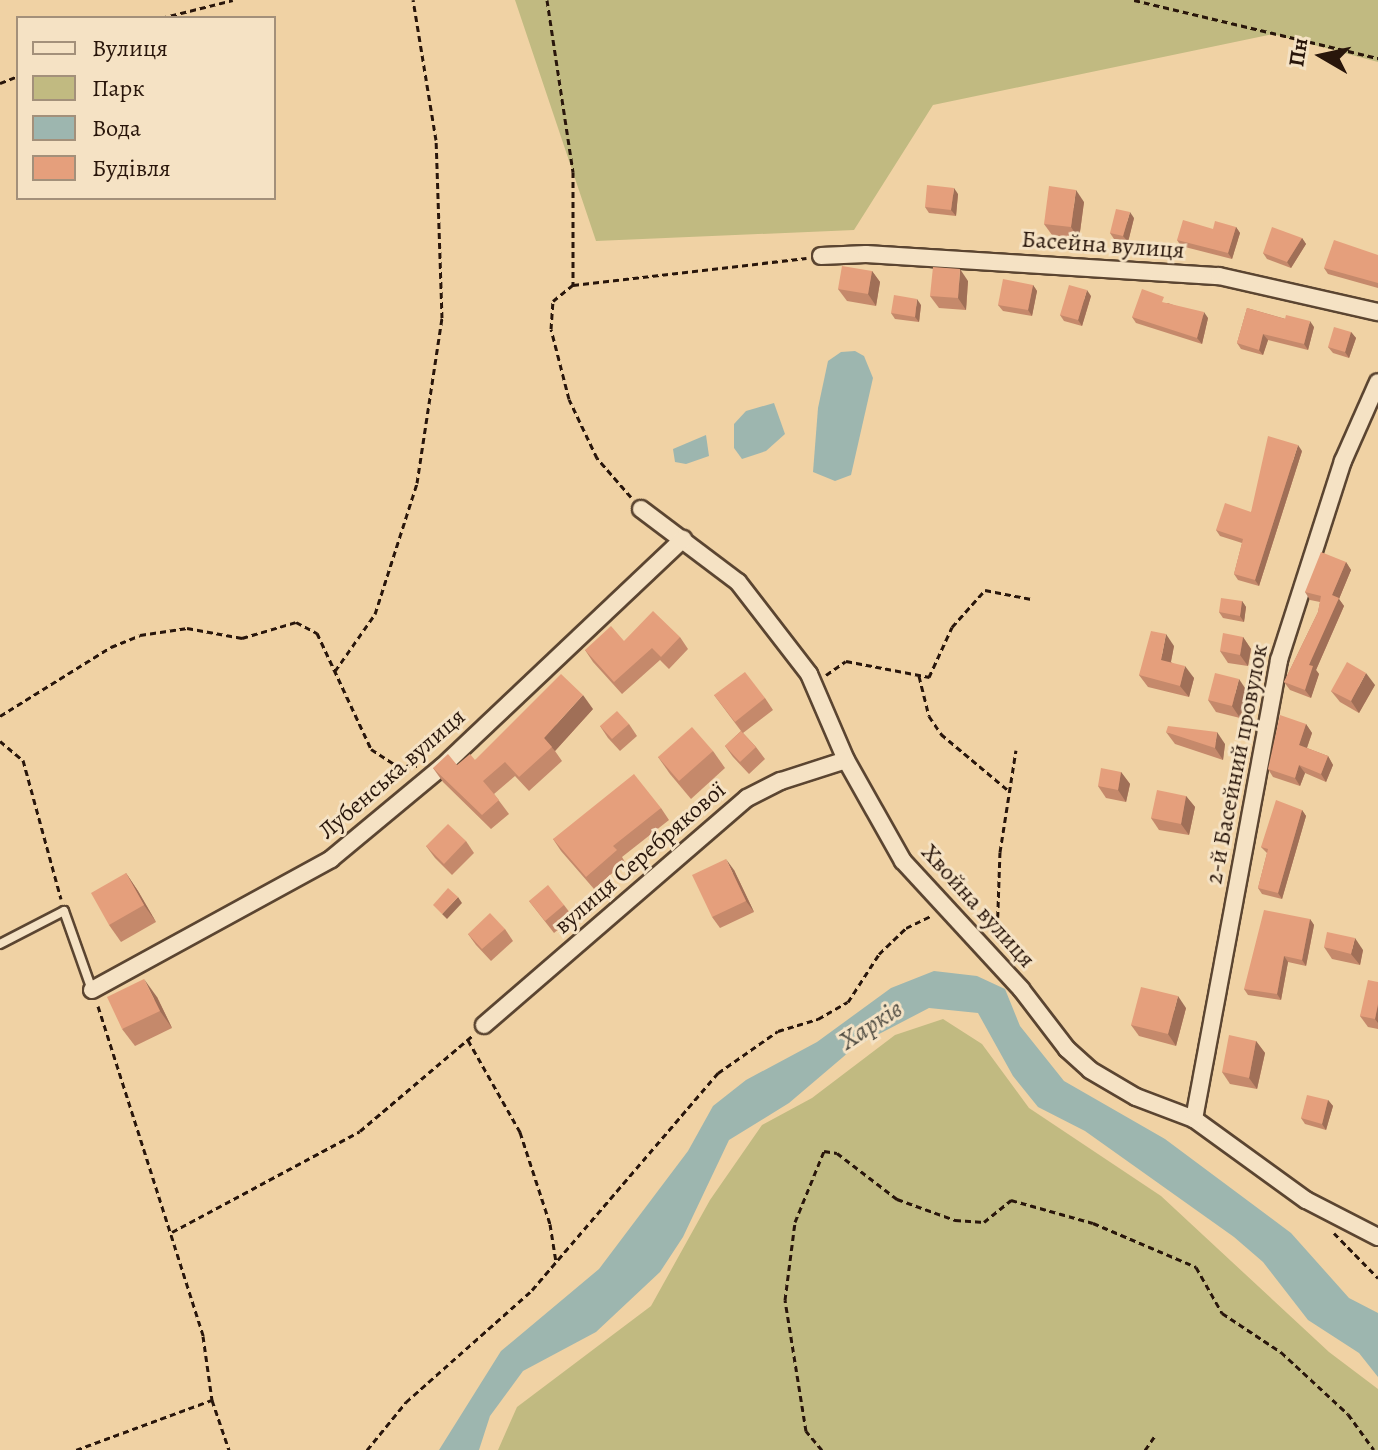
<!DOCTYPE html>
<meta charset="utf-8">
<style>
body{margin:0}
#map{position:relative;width:1378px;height:1450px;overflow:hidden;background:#f0d2a4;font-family:Alegreya,serif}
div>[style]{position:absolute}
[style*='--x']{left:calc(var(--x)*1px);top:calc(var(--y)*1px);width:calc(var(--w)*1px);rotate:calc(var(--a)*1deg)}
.green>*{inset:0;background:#c1ba81}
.water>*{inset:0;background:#9db6af}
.path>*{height:3px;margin-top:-1.5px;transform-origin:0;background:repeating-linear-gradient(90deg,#29160b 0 6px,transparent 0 10px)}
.roads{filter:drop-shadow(2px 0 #5b4531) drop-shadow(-2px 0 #5b4531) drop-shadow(0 2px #5b4531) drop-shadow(0 -2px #5b4531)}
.service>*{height:8px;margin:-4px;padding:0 4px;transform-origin:4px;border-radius:4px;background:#f5e2c4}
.minor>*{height:16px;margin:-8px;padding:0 8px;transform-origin:8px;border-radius:8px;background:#f5e2c4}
.wall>*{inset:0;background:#c5896b}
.shaded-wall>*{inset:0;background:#a06f57}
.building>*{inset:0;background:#e59f7c}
span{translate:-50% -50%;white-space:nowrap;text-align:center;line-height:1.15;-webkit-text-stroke:6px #f5e2c4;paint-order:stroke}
.street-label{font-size:24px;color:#29160b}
.water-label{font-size:26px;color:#524e44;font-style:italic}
.legend{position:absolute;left:16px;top:16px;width:260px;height:184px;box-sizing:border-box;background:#f5e2c4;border:2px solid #a3907a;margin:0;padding:10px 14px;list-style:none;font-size:24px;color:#29160b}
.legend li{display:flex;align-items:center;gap:16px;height:40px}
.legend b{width:40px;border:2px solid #a3907a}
.north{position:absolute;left:1282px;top:16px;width:80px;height:80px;-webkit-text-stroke:6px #f5e2c4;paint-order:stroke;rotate:279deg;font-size:22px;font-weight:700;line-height:32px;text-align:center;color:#29160b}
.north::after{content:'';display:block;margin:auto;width:28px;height:36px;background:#29160b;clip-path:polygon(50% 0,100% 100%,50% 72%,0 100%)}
</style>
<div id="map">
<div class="green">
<div style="clip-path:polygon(515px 0,1378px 0,1378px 62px,1273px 34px,933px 105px,854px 230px,596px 241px)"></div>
<div style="clip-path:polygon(943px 1019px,982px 1044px,1029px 1108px,1161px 1196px,1329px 1352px,1378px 1389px,1378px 1450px,498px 1450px,517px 1407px,651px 1306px,710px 1200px,762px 1125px,812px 1098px,895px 1035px)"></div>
</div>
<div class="water">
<div style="clip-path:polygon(855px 351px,864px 356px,873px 378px,851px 475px,835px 481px,813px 472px,818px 408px,828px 361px,841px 352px)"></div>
<div style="clip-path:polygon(774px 403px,785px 434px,766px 451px,742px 459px,734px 448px,734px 424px,746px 411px)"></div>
<div style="clip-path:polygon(706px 435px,709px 456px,686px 464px,675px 462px,673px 449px)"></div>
<div style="clip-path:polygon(934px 971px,977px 976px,1005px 989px,1020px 1026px,1064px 1081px,1165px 1139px,1291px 1233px,1349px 1298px,1378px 1313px,1378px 1377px,1359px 1353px,1308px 1320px,1263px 1262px,1234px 1237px,1085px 1131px,1038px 1107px,1013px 1076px,978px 1013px,929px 1008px,856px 1046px,789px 1103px,729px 1140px,683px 1237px,660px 1272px,596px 1332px,523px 1371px,490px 1416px,479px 1450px,439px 1450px,501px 1351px,599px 1269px,688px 1151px,713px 1106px,746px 1080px,817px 1042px,891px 988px)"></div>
</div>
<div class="path">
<div style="--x:547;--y:0;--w:174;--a:81.4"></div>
<div style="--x:573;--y:172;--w:113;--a:90"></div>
<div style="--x:1134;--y:0;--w:251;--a:13.4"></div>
<div style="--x:161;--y:18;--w:74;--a:-14"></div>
<div style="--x:0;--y:83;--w:19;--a:-21"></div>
<div style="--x:631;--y:497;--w:52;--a:-131.1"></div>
<div style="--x:597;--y:458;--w:65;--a:-115.4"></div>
<div style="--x:569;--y:399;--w:72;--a:-104.4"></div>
<div style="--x:551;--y:329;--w:28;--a:-86"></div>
<div style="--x:553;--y:301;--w:26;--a:-39"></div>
<div style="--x:573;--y:285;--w:235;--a:-6.6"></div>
<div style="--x:335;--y:671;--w:70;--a:-54.9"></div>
<div style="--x:375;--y:614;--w:138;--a:-72.2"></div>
<div style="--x:417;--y:483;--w:167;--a:-81.4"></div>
<div style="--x:442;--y:318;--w:178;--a:-91.9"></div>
<div style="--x:436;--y:140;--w:142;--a:-99.3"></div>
<div style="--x:826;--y:675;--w:24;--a:-35"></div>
<div style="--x:846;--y:661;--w:85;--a:10.9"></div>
<div style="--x:929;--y:677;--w:55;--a:-65.3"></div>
<div style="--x:952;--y:627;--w:50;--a:-48.3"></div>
<div style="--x:985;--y:590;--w:47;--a:11.1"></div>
<div style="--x:919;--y:676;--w:41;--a:76"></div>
<div style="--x:929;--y:716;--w:22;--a:56"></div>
<div style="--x:941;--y:734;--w:89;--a:40"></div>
<div style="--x:0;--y:716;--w:131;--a:-31.9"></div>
<div style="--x:111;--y:647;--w:31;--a:-22"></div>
<div style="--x:140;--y:635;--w:48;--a:-8.5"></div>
<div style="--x:187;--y:628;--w:56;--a:10.3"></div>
<div style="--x:242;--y:638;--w:56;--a:-16.5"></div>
<div style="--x:296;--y:622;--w:24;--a:28"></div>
<div style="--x:317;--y:633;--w:128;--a:65"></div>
<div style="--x:371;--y:749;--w:30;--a:33"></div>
<div style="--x:396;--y:765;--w:21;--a:3"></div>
<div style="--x:0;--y:741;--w:30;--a:40"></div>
<div style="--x:23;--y:760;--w:144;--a:74.7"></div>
<div style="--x:997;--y:937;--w:85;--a:-88"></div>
<div style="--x:1000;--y:852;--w:103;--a:-81.1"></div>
<div style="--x:98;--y:1006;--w:346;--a:72.3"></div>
<div style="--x:203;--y:1336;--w:65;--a:82"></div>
<div style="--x:212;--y:1400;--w:53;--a:71.2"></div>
<div style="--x:468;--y:1040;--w:106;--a:60.5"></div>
<div style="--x:520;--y:1132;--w:97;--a:71.9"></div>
<div style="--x:550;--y:1224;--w:37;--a:81"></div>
<div style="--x:172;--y:1232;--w:213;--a:-28.2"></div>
<div style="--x:360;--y:1131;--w:147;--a:-40.3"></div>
<div style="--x:1334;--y:1233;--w:63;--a:45.6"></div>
<div style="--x:76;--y:1450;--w:145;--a:-20.2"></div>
<div style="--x:367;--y:1450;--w:62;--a:-50.9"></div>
<div style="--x:406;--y:1402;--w:169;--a:-41.6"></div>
<div style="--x:532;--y:1290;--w:286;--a:-49.4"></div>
<div style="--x:718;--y:1073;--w:73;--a:-35"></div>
<div style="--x:778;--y:1031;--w:42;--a:-16.7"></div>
<div style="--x:818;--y:1019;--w:34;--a:-30"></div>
<div style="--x:848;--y:1002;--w:57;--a:-57.1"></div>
<div style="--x:879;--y:954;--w:37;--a:-44"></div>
<div style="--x:906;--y:928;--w:28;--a:-26"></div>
<div style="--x:822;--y:1450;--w:25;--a:-130"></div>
<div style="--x:806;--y:1431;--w:133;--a:-99.1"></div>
<div style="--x:785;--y:1300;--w:79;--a:-82.7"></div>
<div style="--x:795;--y:1222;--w:77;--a:-67.8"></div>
<div style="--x:824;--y:1151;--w:13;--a:9"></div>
<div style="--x:837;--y:1153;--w:76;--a:37.5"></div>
<div style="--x:897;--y:1199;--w:62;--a:19.9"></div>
<div style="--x:955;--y:1220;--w:29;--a:4"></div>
<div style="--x:984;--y:1222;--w:35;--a:-39"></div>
<div style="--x:1011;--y:1200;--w:85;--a:15.7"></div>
<div style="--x:1093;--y:1223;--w:112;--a:23.1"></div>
<div style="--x:1196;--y:1267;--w:53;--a:60.5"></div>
<div style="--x:1222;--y:1313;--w:71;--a:33.5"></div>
<div style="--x:1281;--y:1352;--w:91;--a:42.8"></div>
<div style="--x:1348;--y:1414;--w:44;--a:54.2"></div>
<div style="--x:1145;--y:1450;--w:19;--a:-55"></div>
</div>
<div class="roads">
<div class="service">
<div style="--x:0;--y:944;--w:72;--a:-27.3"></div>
<div style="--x:64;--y:911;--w:84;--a:70.5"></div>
</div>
<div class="minor">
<div style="--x:821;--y:256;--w:45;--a:-2.5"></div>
<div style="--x:866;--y:254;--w:354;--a:3.6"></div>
<div style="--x:1219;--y:276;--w:163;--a:12.8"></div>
<div style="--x:641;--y:509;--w:121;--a:37"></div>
<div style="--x:738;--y:582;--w:116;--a:52.3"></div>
<div style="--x:809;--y:674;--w:94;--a:66.7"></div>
<div style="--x:846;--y:760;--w:116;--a:60.6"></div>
<div style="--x:903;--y:861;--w:174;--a:47.3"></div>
<div style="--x:1021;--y:989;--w:76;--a:52.5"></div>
<div style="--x:1067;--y:1049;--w:31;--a:42"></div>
<div style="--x:1090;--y:1070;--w:53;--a:30.4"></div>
<div style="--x:1136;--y:1097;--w:62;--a:20.8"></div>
<div style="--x:1194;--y:1119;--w:138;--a:35.9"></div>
<div style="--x:1306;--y:1200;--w:81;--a:27.2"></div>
<div style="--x:92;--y:990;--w:273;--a:-28.7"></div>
<div style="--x:331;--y:859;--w:144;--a:-39.7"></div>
<div style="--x:442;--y:767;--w:332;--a:-43.4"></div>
<div style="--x:484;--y:1025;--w:347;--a:-40.8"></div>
<div style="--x:747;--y:798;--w:38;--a:-27"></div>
<div style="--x:781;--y:781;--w:68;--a:-17.9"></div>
<div style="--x:1194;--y:1119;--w:467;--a:-79.5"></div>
<div style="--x:1279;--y:660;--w:209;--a:-72.2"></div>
<div style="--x:1343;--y:461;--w:86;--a:-66.1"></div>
</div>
</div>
<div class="wall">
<div style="clip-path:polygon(958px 194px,956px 216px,929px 213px,925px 207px)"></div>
<div style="clip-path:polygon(1084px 202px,1079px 239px,1052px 235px,1044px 224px)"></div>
<div style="clip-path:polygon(1134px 218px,1128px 242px,1114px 239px,1110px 233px)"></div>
<div style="clip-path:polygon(1236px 227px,1240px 233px,1232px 259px,1181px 246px,1177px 240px,1213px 229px)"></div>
<div style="clip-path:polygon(1302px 238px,1306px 244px,1291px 268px,1267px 259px,1263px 253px)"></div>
<div style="clip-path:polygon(1378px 255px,1378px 288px,1328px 274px,1324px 268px)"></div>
<div style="clip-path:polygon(872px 271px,880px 282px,876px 306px,847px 301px,838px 289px)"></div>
<div style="clip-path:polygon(968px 281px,966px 310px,939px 308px,930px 296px)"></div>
<div style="clip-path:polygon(1033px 285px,1037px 291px,1032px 316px,1003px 311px,998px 305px)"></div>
<div style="clip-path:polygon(1091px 296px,1082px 326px,1064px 321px,1060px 315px)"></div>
<div style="clip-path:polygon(1168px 303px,1208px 318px,1202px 344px,1136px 323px,1132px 317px)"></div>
<div style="clip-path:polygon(921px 305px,919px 322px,895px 319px,891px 313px)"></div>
<div style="clip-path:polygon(1247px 308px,1314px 327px,1308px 350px,1268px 340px,1263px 355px,1241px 349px,1237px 343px)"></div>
<div style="clip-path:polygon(1351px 332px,1356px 338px,1349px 358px,1333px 353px,1328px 347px)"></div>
<div style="clip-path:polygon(1302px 451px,1259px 586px,1238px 580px,1234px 574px,1242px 543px,1220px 536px,1216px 530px,1251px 512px)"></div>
<div style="clip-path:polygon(1346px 562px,1351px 570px,1339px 599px,1344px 606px,1316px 670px,1319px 674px,1311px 698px,1290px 690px,1284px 682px,1318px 612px,1320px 602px,1310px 600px,1305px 592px)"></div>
<div style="clip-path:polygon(1242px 601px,1246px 607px,1244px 622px,1223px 618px,1219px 612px)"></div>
<div style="clip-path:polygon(680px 637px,688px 649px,669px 669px,660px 660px,622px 694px,593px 662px,585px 650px,624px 641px)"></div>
<div style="clip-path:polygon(1243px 637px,1251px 649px,1248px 666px,1228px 663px,1220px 651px)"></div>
<div style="clip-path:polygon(1174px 646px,1171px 662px,1194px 678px,1189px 697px,1148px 687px,1139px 675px)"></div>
<div style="clip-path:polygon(1375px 685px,1359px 713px,1340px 702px,1331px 691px)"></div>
<div style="clip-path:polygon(1247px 691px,1240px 718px,1216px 712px,1208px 700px)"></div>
<div style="clip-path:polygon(714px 695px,765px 698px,773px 710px,743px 733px,756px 747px,765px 759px,749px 774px,733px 757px,725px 746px,741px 731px)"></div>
<div style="clip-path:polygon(593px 709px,555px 751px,562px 761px,529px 791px,515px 776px,494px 794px,509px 814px,491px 829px,443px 782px,433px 768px,457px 765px,475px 760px)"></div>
<div style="clip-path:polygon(629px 724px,637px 736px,620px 751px,608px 738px,600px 726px)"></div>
<div style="clip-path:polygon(1306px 724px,1312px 733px,1307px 748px,1328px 756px,1333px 765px,1326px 782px,1305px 773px,1300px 786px,1273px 777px,1268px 769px)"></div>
<div style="clip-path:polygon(1166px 732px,1225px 744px,1223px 760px,1175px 744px)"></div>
<div style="clip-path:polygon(713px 751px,725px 768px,691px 799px,670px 774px,658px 757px)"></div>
<div style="clip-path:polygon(1121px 772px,1130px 784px,1126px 802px,1106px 798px,1098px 786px)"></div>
<div style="clip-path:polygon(1186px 796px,1195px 807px,1189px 835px,1159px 830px,1151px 818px)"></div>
<div style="clip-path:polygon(661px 808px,669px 820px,622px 857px,625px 862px,594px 889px,561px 851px,553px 839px)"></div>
<div style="clip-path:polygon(1302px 810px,1306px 816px,1282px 899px,1262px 894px,1258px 888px,1267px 853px,1261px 847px)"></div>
<div style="clip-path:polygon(466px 841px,474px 853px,452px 875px,435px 858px,426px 846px)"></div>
<div style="clip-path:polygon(734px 870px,754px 912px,720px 928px,712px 917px)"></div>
<div style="clip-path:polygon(126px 873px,138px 891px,156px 922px,121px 942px,109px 925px)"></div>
<div style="clip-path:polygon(529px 901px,564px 905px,573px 917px,554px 933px)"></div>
<div style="clip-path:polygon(1310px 919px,1314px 925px,1306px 966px,1288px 962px,1281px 1000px,1248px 995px,1244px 989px)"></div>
<div style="clip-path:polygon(505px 929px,513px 941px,491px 961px,476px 945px,468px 934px)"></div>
<div style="clip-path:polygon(1324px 947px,1363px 950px,1360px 965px,1332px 959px)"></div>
<div style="clip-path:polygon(1378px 982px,1378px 1029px,1368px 1027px,1360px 1016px)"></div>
<div style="clip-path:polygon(157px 997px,172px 1028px,135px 1046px,122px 1029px)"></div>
<div style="clip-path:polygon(1186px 1008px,1176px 1046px,1139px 1036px,1131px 1025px)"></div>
<div style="clip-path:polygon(1256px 1041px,1265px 1053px,1257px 1089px,1230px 1084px,1222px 1072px)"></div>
<div style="clip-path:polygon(1328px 1100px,1333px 1106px,1326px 1130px,1305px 1124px,1301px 1118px)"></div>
</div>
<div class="shaded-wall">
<div style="clip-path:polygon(954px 188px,958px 194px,956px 216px,951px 210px)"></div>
<div style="clip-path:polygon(1076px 190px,1084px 202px,1079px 239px,1071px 227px)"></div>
<div style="clip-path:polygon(1130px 212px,1134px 218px,1128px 242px,1123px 236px)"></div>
<div style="clip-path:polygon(1236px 227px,1240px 233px,1232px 259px,1228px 253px)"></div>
<div style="clip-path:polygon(1302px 238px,1306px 244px,1291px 268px,1287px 262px)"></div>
<div style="clip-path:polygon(960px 269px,968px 281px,966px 310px,958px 298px)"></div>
<div style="clip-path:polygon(872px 271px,880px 282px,876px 306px,868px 294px)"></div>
<div style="clip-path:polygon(1033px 285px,1037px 291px,1032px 316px,1028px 310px)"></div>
<div style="clip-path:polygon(1087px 290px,1091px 296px,1082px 326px,1078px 320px)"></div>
<div style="clip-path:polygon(917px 299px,921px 305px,919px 322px,915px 317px)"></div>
<div style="clip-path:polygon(1204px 312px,1208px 318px,1202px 344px,1197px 338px)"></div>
<div style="clip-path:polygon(1310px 321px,1314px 327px,1308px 350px,1304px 344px)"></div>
<div style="clip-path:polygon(1351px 332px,1356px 338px,1349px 358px,1345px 352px)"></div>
<div style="clip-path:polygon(1263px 334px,1268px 340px,1263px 355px,1259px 350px)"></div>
<div style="clip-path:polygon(1298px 445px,1302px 451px,1259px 586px,1255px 580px)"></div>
<div style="clip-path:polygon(1346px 562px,1351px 570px,1339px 599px,1344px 606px,1316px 670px,1319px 674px,1311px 698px,1305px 690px,1309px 665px,1332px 595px)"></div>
<div style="clip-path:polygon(1242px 601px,1246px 607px,1244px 622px,1240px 616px)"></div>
<div style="clip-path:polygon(1166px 634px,1174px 646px,1169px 671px,1161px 660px)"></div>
<div style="clip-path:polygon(1243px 637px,1251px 649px,1248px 666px,1240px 655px)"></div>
<div style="clip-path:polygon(1185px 666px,1194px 678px,1189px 697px,1180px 686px)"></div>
<div style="clip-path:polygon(1366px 673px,1375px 685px,1359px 713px,1351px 701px)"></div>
<div style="clip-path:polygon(1239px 679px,1247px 691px,1240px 718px,1232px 706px)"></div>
<div style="clip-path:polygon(583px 695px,593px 709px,555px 751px,544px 738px)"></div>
<div style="clip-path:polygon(1306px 724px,1312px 733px,1305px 753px,1299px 745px)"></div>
<div style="clip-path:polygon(1217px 732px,1225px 744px,1223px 760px,1215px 748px)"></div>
<div style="clip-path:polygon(1328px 756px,1333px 765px,1326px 782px,1321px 774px)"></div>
<div style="clip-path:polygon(1299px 765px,1305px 773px,1300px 786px,1295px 778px)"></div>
<div style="clip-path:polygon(1121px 772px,1130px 784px,1126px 802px,1118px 790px)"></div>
<div style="clip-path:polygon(1186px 796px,1195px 807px,1189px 835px,1181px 824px)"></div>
<div style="clip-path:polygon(1302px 810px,1306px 816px,1282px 899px,1278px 893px)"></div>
<div style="clip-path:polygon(726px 859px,734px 870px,754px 912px,746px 901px)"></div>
<div style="clip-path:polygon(126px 873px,138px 891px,156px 922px,144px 905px)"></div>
<div style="clip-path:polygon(458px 897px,462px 903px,447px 919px,442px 914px)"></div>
<div style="clip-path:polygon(1310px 919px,1314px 925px,1306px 966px,1302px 960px)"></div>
<div style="clip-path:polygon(1355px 938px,1363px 950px,1360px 965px,1351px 954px)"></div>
<div style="clip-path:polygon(1284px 956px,1288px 962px,1281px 1000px,1277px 994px)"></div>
<div style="clip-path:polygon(144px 979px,157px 997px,172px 1028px,160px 1011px)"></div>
<div style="clip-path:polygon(1178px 996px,1186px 1008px,1176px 1046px,1168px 1034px)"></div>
<div style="clip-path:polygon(1378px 1004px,1378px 1023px,1375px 1019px)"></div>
<div style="clip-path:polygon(1256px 1041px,1265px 1053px,1257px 1089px,1249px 1078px)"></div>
<div style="clip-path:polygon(1328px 1100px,1333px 1106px,1326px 1130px,1322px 1124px)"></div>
</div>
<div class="building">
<div style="clip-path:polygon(927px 185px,954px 188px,951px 210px,925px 207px)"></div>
<div style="clip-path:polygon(1049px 186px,1076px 190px,1071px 227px,1044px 224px)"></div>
<div style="clip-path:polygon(1116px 209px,1130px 212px,1123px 236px,1110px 233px)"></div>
<div style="clip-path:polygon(1183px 220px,1213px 229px,1215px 221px,1236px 227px,1228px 253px,1177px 240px)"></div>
<div style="clip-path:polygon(1272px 227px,1302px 238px,1287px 262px,1263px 253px)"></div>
<div style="clip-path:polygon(1334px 240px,1378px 255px,1378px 283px,1324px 268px)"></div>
<div style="clip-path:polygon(842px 266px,872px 271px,868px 294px,838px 289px)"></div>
<div style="clip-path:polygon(933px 267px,960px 269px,958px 298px,930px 296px)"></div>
<div style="clip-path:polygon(1003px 279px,1033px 285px,1028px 310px,998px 305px)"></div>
<div style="clip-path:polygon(1069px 285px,1087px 290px,1078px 320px,1060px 315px)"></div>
<div style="clip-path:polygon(1142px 289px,1164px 297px,1162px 302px,1204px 312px,1197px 338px,1132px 317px)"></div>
<div style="clip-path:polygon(894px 295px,917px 299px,915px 317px,891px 313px)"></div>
<div style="clip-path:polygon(1247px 308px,1285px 319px,1286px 315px,1310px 321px,1304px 344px,1263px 334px,1259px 350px,1237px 343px)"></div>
<div style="clip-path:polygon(1334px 327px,1351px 332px,1345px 352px,1328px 347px)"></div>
<div style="clip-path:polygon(1268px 436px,1298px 445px,1255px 580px,1234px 574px,1243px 539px,1216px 530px,1225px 503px,1251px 512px)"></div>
<div style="clip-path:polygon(1321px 552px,1346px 562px,1332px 595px,1339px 598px,1309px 665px,1313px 666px,1305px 690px,1284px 682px,1318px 612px,1321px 596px,1305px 592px)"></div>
<div style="clip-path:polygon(1221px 598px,1242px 601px,1240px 616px,1219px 612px)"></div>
<div style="clip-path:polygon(653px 611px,680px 637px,661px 657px,652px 648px,614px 682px,585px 650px,611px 626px,624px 641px)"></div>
<div style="clip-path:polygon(1151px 631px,1166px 634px,1161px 660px,1185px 666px,1180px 686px,1139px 675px)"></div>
<div style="clip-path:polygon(1223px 633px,1243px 637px,1240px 655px,1220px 651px)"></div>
<div style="clip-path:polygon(1347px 662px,1366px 673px,1351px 701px,1331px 691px)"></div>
<div style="clip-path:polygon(745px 672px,765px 698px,735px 722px,714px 695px)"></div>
<div style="clip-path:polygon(1215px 673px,1239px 679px,1232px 706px,1208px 700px)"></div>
<div style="clip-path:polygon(561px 674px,583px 695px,544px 738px,552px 747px,519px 777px,505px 762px,483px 781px,499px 800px,482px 815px,433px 768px,448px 754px,457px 765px,470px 754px,475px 760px)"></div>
<div style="clip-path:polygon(617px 711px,629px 724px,612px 739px,600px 726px)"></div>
<div style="clip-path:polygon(1280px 715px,1306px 724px,1299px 745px,1328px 756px,1321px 774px,1299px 765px,1295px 778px,1268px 769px)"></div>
<div style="clip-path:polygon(1168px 726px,1217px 732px,1215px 748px,1166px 732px)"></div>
<div style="clip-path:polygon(692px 727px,713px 751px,679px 781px,658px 757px)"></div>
<div style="clip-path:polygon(741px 731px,756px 747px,740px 762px,725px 746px)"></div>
<div style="clip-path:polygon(1101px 768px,1121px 772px,1118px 790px,1098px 786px)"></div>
<div style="clip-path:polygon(634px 774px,661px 808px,613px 846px,617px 850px,586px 877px,553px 839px)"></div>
<div style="clip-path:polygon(1157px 790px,1186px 796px,1181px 824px,1151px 818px)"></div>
<div style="clip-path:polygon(1276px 800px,1302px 810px,1278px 893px,1258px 888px,1268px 849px,1261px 847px)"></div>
<div style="clip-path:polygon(448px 824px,466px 841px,444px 864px,426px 846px)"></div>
<div style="clip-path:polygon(726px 859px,746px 901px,712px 917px,692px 875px)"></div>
<div style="clip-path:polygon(126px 873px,144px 905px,109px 925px,91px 893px)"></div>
<div style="clip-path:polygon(548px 885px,564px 905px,545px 921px,529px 901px)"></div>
<div style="clip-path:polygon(448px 888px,458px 897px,442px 914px,433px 905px)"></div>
<div style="clip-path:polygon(1264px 910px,1310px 919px,1302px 960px,1284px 956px,1277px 994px,1244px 989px)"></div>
<div style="clip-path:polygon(490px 913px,505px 929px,482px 949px,468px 934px)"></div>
<div style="clip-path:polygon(1327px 932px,1355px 938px,1351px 954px,1324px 947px)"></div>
<div style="clip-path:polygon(144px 979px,160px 1011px,122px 1029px,107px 997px)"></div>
<div style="clip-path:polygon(1368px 980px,1378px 982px,1378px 1004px,1375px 1019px,1360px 1016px)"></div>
<div style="clip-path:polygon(1141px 987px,1178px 996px,1168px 1034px,1131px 1025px)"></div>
<div style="clip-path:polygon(1229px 1035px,1256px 1041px,1249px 1078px,1222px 1072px)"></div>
<div style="clip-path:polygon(1307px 1095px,1328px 1100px,1322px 1124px,1301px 1118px)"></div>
</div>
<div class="street-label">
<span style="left:1103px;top:245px;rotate:4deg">Басейна вулиця</span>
<span style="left:1237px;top:764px;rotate:-79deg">2-й Басейний провулок</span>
<span style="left:392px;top:774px;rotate:-41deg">Лубeнська вулиця</span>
<span style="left:640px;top:858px;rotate:-41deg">вулиця Серебрякової</span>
<span style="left:978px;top:906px;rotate:48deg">Хвойна вулиця</span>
</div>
<div class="water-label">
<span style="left:871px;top:1025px;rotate:-33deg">Харків</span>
</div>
<ul class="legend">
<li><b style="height:10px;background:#f5e2c4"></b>Вулиця</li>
<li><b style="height:22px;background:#c1ba81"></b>Парк</li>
<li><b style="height:22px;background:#9db6af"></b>Вода</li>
<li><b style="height:22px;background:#e59f7c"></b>Будівля</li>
</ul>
<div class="north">Пн</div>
</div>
